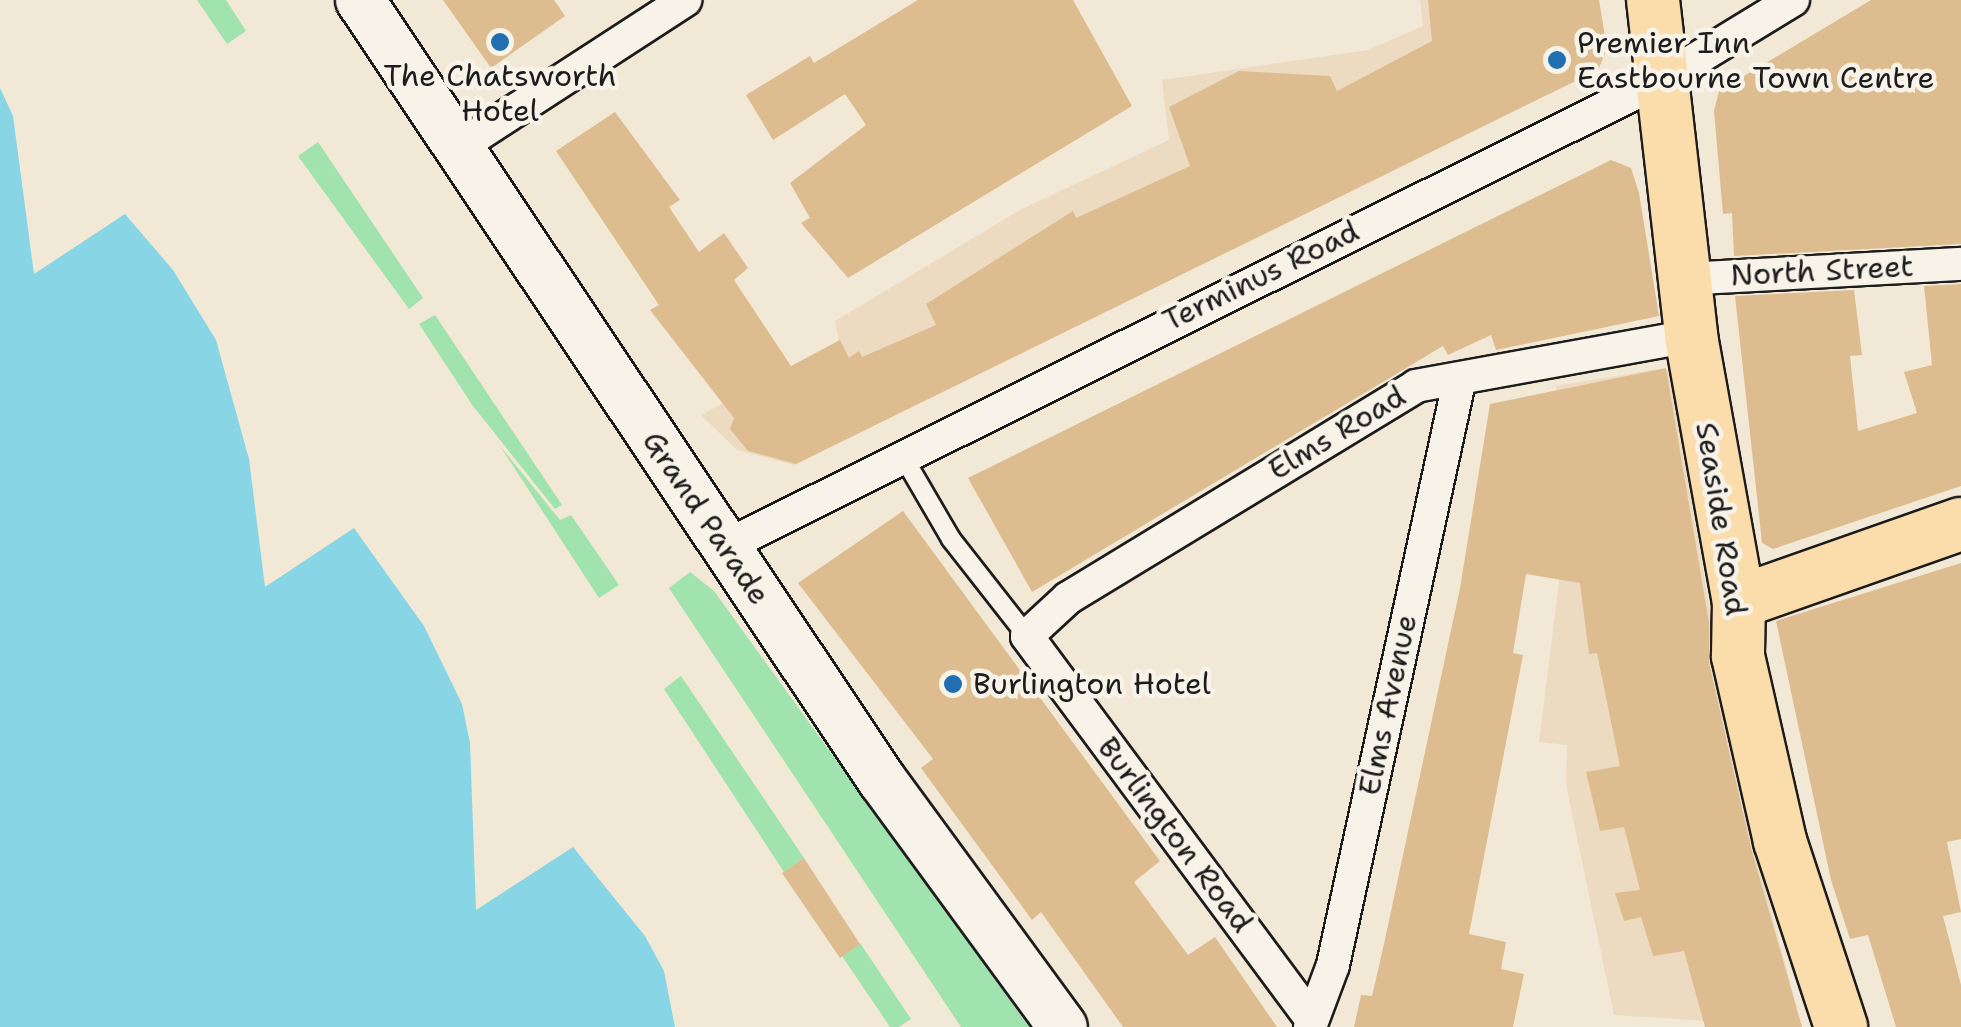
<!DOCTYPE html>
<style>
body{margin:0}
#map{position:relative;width:1961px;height:1027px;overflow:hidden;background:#f2e8d6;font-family:"Shantell Sans",sans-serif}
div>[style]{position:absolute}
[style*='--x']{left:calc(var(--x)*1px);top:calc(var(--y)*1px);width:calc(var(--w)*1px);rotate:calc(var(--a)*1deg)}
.built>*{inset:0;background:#ecdbc1}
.green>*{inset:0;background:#a0e3ae}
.water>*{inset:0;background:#87d5e5}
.building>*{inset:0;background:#ddbd90}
.roads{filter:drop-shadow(2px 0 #1c1c1c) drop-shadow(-2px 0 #1c1c1c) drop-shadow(0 2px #1c1c1c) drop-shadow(0 -2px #1c1c1c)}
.lane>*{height:18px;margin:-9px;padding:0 9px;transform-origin:9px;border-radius:9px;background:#f7f3e8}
.street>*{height:32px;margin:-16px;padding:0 16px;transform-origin:16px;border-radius:16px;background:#f7f3e8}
.secondary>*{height:48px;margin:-24px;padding:0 24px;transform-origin:24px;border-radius:24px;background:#f7f3e8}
.primary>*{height:52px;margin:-26px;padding:0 26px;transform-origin:26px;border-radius:26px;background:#fbddab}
.dots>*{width:28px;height:28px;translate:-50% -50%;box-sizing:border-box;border:5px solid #f7f3e8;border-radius:50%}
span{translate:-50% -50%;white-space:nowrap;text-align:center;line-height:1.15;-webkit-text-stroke:9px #f7f3e8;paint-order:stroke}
.poi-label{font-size:30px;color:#1c1c1c}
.left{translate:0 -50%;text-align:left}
.street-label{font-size:30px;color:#1c1c1c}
</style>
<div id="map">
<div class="built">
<div style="clip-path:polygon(1420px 0,1599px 0,1607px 49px,1598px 70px,794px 465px,737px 450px,701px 415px,839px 341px,835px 321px,1020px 210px,1169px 140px,1162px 80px,1368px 50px,1423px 26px)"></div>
<div style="clip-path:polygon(1659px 369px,1669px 371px,1744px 809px,1802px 1027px,1614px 1015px,1566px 785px,1567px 745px,1539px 742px,1571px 486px,1556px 386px)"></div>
</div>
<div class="green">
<div style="clip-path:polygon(197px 0,226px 0,246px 31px,227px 44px)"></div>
<div style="clip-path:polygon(318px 142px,423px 298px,409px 309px,298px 156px)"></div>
<div style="clip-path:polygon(435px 315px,562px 505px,555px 509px,473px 406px,419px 324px)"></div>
<div style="clip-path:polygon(500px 446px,560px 520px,571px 515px,619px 585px,599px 598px)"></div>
<div style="clip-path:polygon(690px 572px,714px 591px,1029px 1027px,961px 1027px,669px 588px)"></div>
<div style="clip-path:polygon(681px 676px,804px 858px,784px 872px,664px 689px)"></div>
<div style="clip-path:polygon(860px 943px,911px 1019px,899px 1027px,890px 1027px,842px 956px)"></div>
</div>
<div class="water">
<div style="clip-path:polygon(0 88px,13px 116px,34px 274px,125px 214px,173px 270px,216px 340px,249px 459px,265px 587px,354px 528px,424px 626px,462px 704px,470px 743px,476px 910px,573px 847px,645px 936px,664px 971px,675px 1027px,0 1027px)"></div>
</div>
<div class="building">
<div style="clip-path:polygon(443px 0,554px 0,565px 16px,491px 68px)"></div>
<div style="clip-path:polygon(918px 0,1073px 0,1132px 106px,848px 278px,801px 223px,810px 218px,790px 183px,866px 125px,845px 94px,773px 140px,746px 95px,810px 56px,814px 63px)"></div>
<div style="clip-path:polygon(1428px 0,1599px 0,1607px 49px,1598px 70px,796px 464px,748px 451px,730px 429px,734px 418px,650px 310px,659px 305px,556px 151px,615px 112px,680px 200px,669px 207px,699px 252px,724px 233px,748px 268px,734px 280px,791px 366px,840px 340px,849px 358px,859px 351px,862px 357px,936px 325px,926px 304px,1073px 211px,1076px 218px,1190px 166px,1169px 107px,1239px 71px,1330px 76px,1337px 91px,1432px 41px)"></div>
<div style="clip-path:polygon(1871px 0,1961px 0,1961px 244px,1734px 256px,1732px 213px,1723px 214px,1714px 111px,1719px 91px)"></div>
<div style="clip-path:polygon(1611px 160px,1631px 168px,1639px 193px,1659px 316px,1496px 350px,1491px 335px,1448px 355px,1443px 346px,1032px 592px,968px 478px)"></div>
<div style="clip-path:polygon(1961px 284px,1961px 486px,1773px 549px,1762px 543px,1735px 296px,1854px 290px,1862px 355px,1850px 356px,1858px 431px,1917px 413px,1904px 372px,1932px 365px,1924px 286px)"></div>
<div style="clip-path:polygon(1666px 368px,1709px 623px,1709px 663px,1751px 848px,1802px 1027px,1705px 1027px,1684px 951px,1653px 956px,1641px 917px,1624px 921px,1615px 893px,1640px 890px,1624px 827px,1600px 831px,1586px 772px,1620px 766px,1597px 653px,1589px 654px,1580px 583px,1526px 574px,1513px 653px,1523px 655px,1469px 934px,1506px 942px,1501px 969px,1524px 974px,1513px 1027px,1354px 1027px,1361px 995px,1372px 996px,1384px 944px,1460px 588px,1490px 404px)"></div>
<div style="clip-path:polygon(903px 511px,1160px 861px,1134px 882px,1188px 955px,1215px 937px,1277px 1027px,1123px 1027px,1041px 912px,1032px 920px,921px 768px,933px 759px,798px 583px)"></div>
<div style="clip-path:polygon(1961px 563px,1961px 839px,1947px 842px,1961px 912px,1943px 916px,1961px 985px,1961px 1027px,1896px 1027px,1868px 935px,1850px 939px,1831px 880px,1776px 621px)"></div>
<div style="clip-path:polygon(804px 858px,860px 944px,840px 958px,782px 873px)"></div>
</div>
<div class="roads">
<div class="lane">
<div style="--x:901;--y:453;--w:99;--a:59.8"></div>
<div style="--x:951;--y:539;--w:123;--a:51.9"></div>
</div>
<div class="street">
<div style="--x:459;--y:147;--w:270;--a:-33"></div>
<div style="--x:1683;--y:279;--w:278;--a:-3.1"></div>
<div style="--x:726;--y:546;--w:1049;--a:-26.49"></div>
<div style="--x:1665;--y:78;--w:150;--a:-31.4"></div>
<div style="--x:1312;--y:1020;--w:478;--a:-126.6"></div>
<div style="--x:1027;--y:636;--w:56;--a:-42.8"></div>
<div style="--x:1068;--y:598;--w:407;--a:-31.3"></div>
<div style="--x:1416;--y:386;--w:280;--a:-10.3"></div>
<div style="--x:1310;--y:1027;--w:66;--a:-69.6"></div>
<div style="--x:1333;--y:965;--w:596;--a:-77.8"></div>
</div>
<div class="secondary">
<div style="--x:360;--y:0;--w:939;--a:56.21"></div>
<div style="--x:882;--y:780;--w:306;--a:53.8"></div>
</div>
<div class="primary">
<div style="--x:1653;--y:0;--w:338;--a:83.5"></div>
<div style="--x:1691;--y:336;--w:270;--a:79.8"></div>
<div style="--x:1739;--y:602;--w:54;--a:91.1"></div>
<div style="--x:1738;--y:656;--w:190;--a:77.2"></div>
<div style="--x:1780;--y:841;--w:196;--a:71.8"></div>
<div style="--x:1739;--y:602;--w:235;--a:-19.4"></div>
</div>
</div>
<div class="dots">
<div style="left:500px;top:42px;background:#1f6fb2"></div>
<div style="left:1557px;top:60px;background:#1f6fb2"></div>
<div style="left:953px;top:684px;background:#1f6fb2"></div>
</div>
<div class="poi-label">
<span class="left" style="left:1577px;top:60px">Premier Inn<br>Eastbourne Town Centre</span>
<span style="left:500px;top:93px">The Chatsworth<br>Hotel</span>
<span class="left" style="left:973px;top:684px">Burlington Hotel</span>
</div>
<div class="street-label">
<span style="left:1822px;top:271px;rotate:-3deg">North Street</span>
<span style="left:1261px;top:276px;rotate:-26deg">Terminus Road</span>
<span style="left:1337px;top:433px;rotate:-31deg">Elms Road</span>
<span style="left:706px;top:518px;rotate:56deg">Grand Parade</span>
<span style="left:1721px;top:519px;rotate:81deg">Seaside Road</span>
<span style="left:1388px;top:705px;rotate:-78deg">Elms Avenue</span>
<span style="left:1175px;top:835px;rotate:53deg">Burlington Road</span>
</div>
</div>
